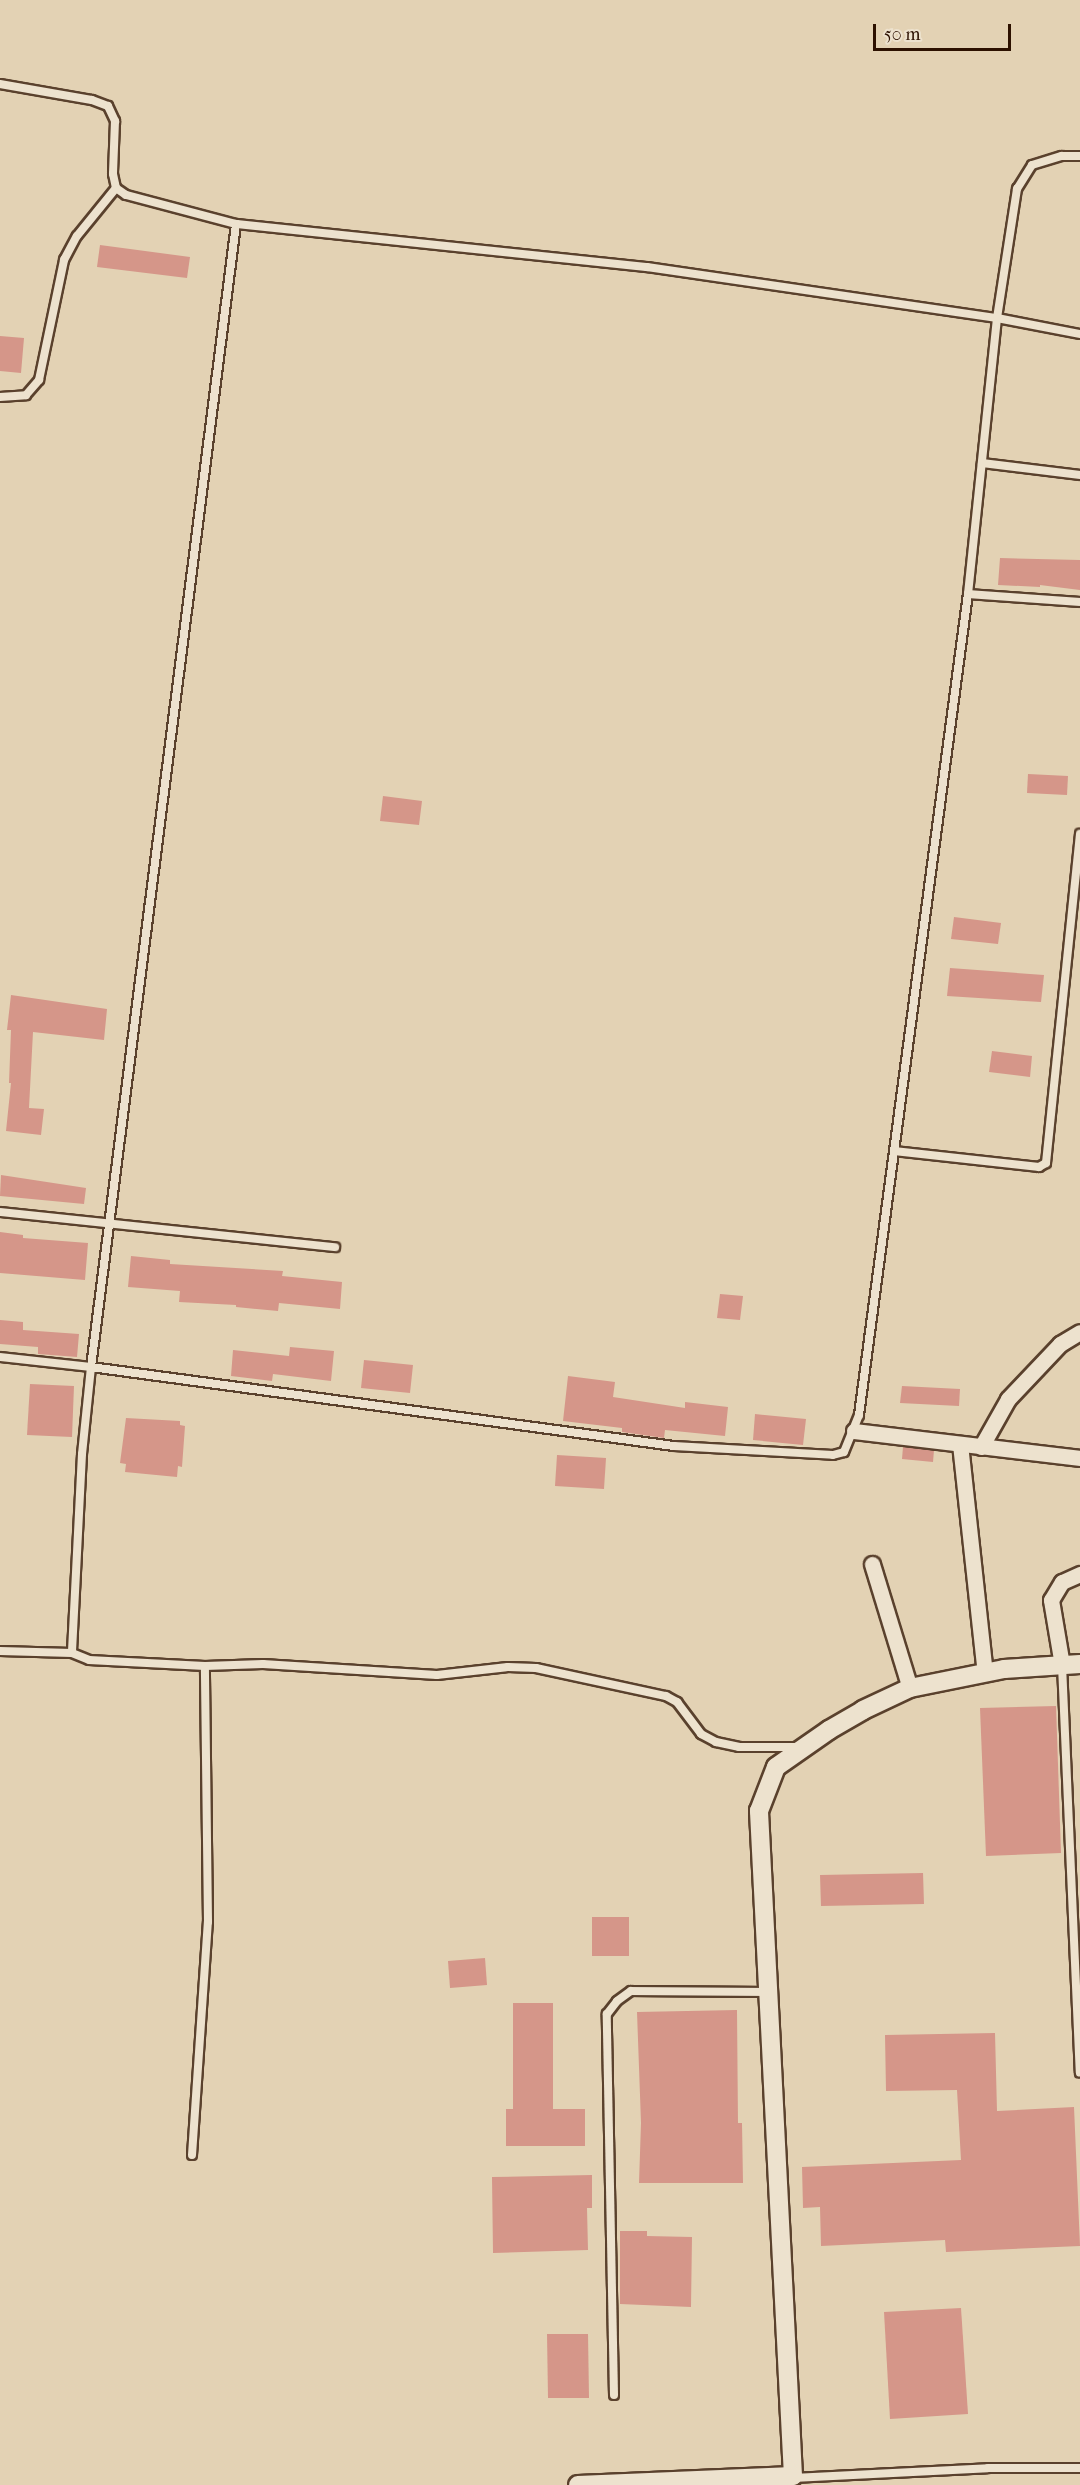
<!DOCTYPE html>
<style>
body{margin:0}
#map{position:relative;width:1080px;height:2485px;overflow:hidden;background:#e3d2b4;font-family:"IM FELL French Canon",serif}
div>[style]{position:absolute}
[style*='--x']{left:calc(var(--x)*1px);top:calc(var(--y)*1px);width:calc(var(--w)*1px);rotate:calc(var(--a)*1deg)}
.building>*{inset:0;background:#d59689}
.roads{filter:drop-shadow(2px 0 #5a412d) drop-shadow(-2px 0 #5a412d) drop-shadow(0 2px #5a412d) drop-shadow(0 -2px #5a412d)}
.service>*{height:8px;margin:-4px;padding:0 4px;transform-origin:4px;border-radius:4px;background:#ede2ce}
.minor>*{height:15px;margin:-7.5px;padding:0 7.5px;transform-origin:7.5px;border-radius:7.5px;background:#ede2ce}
.tertiary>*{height:18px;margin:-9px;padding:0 9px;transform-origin:9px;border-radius:9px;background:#ede2ce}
span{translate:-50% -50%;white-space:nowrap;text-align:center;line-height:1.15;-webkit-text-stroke:5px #ede2ce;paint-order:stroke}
.scale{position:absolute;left:873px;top:24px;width:138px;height:27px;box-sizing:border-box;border:3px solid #2d1100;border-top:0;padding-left:8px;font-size:18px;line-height:21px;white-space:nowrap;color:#2d1100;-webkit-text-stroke:4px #ede2ce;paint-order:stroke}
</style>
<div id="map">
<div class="building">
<div style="clip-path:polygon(100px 245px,190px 257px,187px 278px,97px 267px)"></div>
<div style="clip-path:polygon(0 336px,24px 338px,21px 373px,0 371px)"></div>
<div style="clip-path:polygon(1000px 558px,1080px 560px,1080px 590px,1040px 585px,1040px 587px,998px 585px)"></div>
<div style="clip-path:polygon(1028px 774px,1068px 776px,1067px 795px,1027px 793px)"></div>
<div style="clip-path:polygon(383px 796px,422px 801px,419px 825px,380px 821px)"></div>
<div style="clip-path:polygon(954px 917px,1001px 923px,998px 944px,951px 939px)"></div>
<div style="clip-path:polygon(950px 968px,1044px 975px,1041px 1002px,947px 996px)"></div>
<div style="clip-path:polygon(11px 995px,107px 1009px,104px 1040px,33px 1032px,29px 1108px,44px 1109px,41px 1135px,6px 1131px,11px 1083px,9px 1083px,11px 1030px,7px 1030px)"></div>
<div style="clip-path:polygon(992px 1051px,1032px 1056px,1030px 1077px,989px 1072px)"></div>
<div style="clip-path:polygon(1px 1175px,86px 1188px,84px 1204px,0 1196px)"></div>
<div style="clip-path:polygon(0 1232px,23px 1235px,23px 1238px,88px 1243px,85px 1280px,0 1273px)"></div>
<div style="clip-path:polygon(131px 1256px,170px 1260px,170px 1264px,283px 1271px,282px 1276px,342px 1282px,340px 1309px,279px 1303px,278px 1311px,236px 1307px,236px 1305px,179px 1302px,180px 1291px,128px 1287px)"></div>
<div style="clip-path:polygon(720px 1294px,743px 1296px,740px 1320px,717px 1318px)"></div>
<div style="clip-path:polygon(0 1320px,23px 1322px,23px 1330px,79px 1334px,77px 1357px,38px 1354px,38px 1347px,0 1344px)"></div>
<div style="clip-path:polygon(290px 1347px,334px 1351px,331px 1381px,273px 1374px,272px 1381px,231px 1376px,233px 1350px,289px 1356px)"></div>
<div style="clip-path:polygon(364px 1360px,413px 1365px,410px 1393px,361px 1388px)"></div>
<div style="clip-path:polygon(568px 1376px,615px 1382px,613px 1397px,685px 1408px,685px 1402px,728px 1407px,725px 1436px,665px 1430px,664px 1438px,622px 1432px,622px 1428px,563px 1421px)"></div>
<div style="clip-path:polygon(30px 1384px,74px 1386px,72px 1437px,27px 1435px)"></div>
<div style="clip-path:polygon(902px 1386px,960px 1389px,959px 1406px,900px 1403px)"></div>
<div style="clip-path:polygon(755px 1414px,806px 1419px,803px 1445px,753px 1440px)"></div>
<div style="clip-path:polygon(126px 1418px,180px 1421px,180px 1425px,185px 1426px,182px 1467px,178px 1466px,177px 1477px,125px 1472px,126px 1464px,120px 1463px)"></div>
<div style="clip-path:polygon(903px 1447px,934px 1450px,933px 1462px,902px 1459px)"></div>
<div style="clip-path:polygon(557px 1455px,606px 1458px,604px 1489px,555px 1486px)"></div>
<div style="clip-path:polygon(1056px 1706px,1061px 1853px,986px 1856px,980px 1708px)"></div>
<div style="clip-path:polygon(923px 1873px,924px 1904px,821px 1906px,820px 1875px)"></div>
<div style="clip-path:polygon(592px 1917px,629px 1917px,629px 1956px,592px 1956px)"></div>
<div style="clip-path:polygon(485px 1958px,487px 1985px,450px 1988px,448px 1961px)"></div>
<div style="clip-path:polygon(513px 2003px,553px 2003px,553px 2109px,585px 2109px,585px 2146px,506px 2146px,506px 2109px,513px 2109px)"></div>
<div style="clip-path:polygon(737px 2010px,738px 2123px,742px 2123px,743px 2183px,639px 2183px,641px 2123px,637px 2012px)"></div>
<div style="clip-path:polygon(995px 2033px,997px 2111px,1074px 2107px,1080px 2246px,946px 2252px,945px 2240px,821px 2246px,820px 2207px,803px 2208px,802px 2167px,961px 2160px,957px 2090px,886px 2091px,885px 2035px)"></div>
<div style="clip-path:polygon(592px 2175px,592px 2208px,587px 2208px,588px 2250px,493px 2253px,492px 2177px)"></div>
<div style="clip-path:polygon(620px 2231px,647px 2231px,647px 2236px,692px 2237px,691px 2307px,620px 2304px)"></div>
<div style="clip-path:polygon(961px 2308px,968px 2414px,890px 2419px,884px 2312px)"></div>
<div style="clip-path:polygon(547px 2334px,588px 2334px,589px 2398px,548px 2398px)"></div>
</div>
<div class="roads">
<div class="service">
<div style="--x:0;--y:84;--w:93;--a:9.9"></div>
<div style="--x:92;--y:100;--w:17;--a:21"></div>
<div style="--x:108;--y:106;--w:17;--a:65"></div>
<div style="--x:115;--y:121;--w:53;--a:92.2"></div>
<div style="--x:113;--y:174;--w:14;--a:78"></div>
<div style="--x:116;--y:188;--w:12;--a:35"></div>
<div style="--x:126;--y:195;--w:114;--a:14.8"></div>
<div style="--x:236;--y:224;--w:413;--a:6"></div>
<div style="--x:647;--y:267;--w:354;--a:8.3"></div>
<div style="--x:997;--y:318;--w:85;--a:10.9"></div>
<div style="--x:236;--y:224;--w:1152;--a:97.23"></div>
<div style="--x:91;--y:1367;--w:87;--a:95.9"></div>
<div style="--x:82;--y:1454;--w:199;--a:92.9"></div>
<div style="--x:72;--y:1653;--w:18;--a:22"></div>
<div style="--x:89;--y:1660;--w:116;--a:3"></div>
<div style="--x:205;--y:1666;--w:58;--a:-2"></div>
<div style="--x:263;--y:1664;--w:174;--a:3.6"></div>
<div style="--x:437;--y:1675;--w:71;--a:-6.4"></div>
<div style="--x:508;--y:1667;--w:28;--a:2"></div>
<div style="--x:536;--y:1668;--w:133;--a:12.2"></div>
<div style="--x:666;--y:1696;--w:13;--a:29"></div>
<div style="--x:677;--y:1702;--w:40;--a:53"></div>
<div style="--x:701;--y:1734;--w:17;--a:28"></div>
<div style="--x:716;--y:1742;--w:24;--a:12"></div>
<div style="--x:739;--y:1747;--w:60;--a:0"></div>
<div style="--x:0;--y:397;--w:26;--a:-4"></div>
<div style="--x:26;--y:395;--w:20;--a:-49"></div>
<div style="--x:39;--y:380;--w:123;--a:-78.2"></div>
<div style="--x:64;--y:260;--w:27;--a:-62"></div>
<div style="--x:77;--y:236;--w:62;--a:-50.9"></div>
<div style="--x:982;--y:463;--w:99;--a:7"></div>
<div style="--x:968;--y:594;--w:112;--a:4.1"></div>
<div style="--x:894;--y:1151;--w:146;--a:6.3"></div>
<div style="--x:1039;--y:1167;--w:8;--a:-30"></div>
<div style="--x:1046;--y:1163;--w:331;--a:-84.1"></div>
<div style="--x:0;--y:1212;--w:337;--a:6"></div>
<div style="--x:0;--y:1357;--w:92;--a:6.3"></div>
<div style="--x:91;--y:1367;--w:588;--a:7.72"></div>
<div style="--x:674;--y:1446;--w:159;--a:3.2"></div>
<div style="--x:833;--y:1455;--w:11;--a:-15"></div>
<div style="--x:844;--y:1452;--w:40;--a:-68"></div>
<div style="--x:859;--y:1415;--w:828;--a:-82.44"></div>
<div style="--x:968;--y:594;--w:278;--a:-84"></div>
<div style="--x:997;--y:318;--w:131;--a:-81.2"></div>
<div style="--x:1017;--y:189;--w:28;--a:-58"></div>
<div style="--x:1032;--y:165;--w:31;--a:-17"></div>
<div style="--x:1062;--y:156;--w:18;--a:0"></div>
<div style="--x:0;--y:1651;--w:72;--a:1.6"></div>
<div style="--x:1062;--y:1665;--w:408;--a:87.5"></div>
<div style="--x:192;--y:2155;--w:234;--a:-86.1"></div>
<div style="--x:208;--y:1922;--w:256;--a:-90.7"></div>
<div style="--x:614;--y:2395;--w:381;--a:-91.1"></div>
<div style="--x:607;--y:2014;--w:16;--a:-52"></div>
<div style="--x:617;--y:2001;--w:17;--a:-36"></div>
<div style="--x:631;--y:1991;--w:136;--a:0.4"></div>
<div style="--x:793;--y:2478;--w:195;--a:-2.9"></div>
<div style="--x:988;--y:2468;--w:92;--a:0"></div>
</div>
<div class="minor">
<div style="--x:854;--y:1431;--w:228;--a:6.8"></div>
<div style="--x:960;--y:1444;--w:230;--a:83.8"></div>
<div style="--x:981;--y:1447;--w:55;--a:-60.6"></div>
<div style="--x:1008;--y:1399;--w:76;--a:-46.6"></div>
<div style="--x:1060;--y:1344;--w:23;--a:-31"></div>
<div style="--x:872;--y:1564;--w:130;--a:73"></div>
<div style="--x:1062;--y:1665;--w:66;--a:-99.6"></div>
<div style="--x:1051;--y:1600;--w:21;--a:-59"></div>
<div style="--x:1062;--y:1582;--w:20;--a:-24"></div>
</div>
<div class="tertiary">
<div style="--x:578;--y:2485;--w:215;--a:-2.4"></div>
<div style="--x:793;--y:2476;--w:666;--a:-92.93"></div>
<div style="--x:759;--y:1811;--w:47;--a:-68.9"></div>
<div style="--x:776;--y:1767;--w:65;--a:-34.9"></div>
<div style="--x:829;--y:1730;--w:39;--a:-30"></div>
<div style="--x:863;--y:1710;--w:52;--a:-25.1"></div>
<div style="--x:910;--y:1688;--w:96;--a:-11.4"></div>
<div style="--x:1004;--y:1669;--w:76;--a:-3.8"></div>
</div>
</div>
<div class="scale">50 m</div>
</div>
